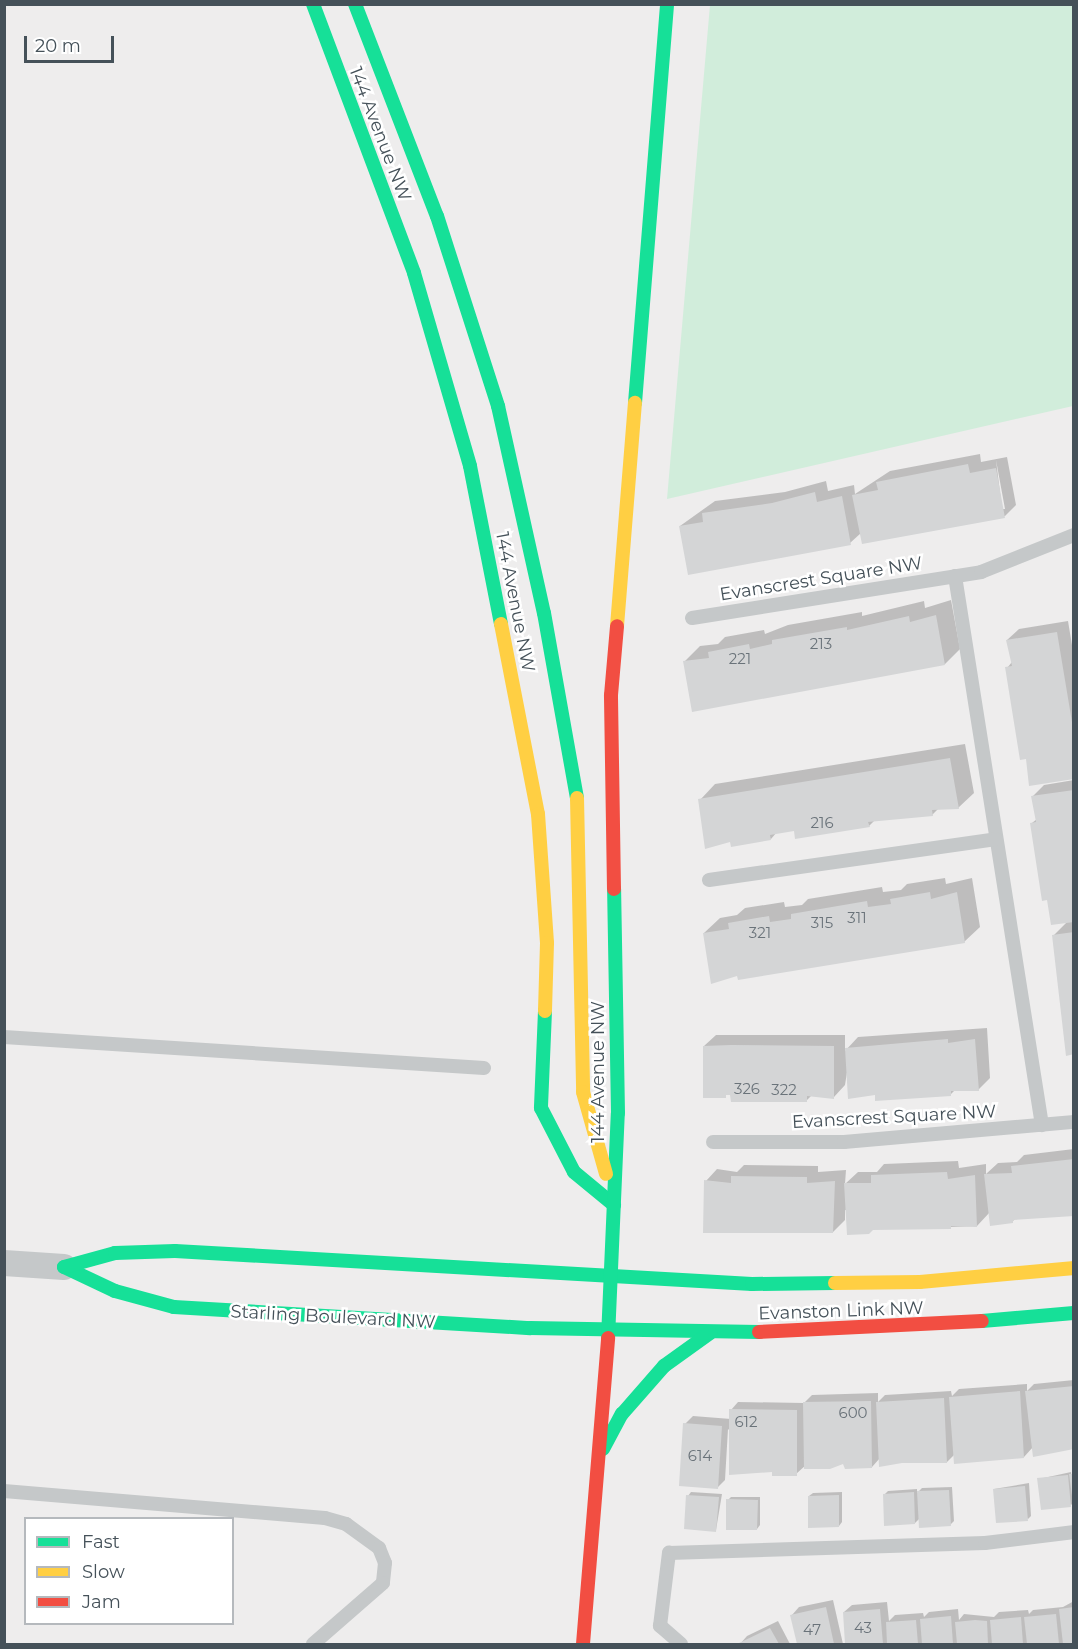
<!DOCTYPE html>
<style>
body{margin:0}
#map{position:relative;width:1078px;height:1649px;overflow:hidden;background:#eeeded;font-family:Montserrat,sans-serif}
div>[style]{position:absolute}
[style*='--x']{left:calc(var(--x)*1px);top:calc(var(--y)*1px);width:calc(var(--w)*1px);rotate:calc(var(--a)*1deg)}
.green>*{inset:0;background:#d1eddb}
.shadow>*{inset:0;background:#0003}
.building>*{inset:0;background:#d4d5d6}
.lane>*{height:14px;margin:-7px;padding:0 7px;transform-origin:7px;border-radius:7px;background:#c5c8c9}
.street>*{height:26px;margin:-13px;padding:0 13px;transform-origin:13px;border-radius:13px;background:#c5c8c9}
.fast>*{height:14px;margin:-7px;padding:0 7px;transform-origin:7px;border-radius:7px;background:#16e098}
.slow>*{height:14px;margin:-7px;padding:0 7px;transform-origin:7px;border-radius:7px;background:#ffcf43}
.jam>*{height:14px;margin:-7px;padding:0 7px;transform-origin:7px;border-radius:7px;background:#f24e42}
span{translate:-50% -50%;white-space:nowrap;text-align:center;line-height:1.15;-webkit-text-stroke:5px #fff;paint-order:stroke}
.number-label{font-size:15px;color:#6a737a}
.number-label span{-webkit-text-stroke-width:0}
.street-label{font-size:18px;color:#455159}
.frame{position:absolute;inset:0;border:6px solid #455159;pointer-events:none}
.legend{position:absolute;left:24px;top:1517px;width:210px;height:108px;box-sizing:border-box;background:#fff;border:2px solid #b5b9bd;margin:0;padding:8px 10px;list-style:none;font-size:18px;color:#455159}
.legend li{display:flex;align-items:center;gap:12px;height:30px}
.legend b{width:30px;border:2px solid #b5b9bd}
.scale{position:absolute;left:24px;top:36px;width:90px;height:27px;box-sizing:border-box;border:3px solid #455159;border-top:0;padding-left:8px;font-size:18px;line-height:21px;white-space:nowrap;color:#455159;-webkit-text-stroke:4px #fff;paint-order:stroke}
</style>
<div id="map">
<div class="green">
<div style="clip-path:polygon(710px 5px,1073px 5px,1073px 406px,667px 499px)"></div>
</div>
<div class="shadow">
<div style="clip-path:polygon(evenodd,980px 454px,981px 462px,1007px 457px,1016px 505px,1005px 516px,863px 542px,861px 533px,850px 543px,680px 526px,715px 501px,785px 492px,826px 481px,828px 491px,854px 485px,855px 494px,890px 471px,980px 454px,996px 460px,1005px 509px,1002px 509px,996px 460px)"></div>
<div style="clip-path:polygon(951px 600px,960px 649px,945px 664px,685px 661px,700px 646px,718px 644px,725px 637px,764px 630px,765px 634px,788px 625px,862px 612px,862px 616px,924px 601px,925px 608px)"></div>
<div style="clip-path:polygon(1068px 621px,1074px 657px,1074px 777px,1027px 757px,1007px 668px,1012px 662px,1007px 640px,1019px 629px)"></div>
<div style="clip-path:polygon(965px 744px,974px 793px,958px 808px,938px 809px,932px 815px,875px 820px,869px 826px,795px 829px,777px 832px,771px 839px,700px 800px,715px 784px)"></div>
<div style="clip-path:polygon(1074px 780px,1074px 1053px,1067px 1054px,1053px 936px,1068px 921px,1032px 823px,1037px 819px,1032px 797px,1044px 785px)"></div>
<div style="clip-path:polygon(945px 878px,946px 884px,972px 878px,980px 927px,964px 942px,704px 933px,720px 918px,737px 915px,745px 908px,784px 902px,785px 907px,802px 905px,808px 899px,882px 887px,883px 892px,901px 890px,907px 884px)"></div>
<div style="clip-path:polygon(987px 1028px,990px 1078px,978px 1090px,956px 1089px,951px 1094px,876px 1094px,848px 1066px,845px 1085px,834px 1097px,812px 1095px,806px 1101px,732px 1093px,704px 1046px,716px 1035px,845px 1035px,845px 1051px,858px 1037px)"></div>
<div style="clip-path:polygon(1074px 1149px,1074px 1213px,1016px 1218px,1012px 1222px,990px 1212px,977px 1226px,950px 1227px,845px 1210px,845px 1220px,833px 1232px,706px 1181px,717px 1169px,737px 1172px,744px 1165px,818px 1166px,818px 1172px,846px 1170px,845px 1184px,858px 1172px,877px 1172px,884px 1164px,958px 1161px,959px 1168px,986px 1164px,986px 1174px,998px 1163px,1017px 1162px,1024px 1155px)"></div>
<div style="clip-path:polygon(1074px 1380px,1074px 1448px,1033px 1447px,1024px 1457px,955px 1454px,947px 1462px,880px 1458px,872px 1467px,844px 1462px,806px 1465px,796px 1474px,774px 1471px,728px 1429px,725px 1480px,717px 1488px,685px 1424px,693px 1416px,731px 1419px,731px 1410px,738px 1402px,804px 1403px,812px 1395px,878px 1393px,878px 1402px,885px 1395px,951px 1391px,952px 1396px,959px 1389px,1027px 1384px,1027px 1391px,1034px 1384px)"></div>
<div style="clip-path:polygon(1071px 1472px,1074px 1502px,1071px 1505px,1039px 1479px)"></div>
<div style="clip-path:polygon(1029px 1483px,1031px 1516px,1028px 1519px,994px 1489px)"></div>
<div style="clip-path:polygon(952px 1487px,954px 1521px,950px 1525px,920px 1518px,915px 1523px,884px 1495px,888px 1491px,917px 1489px,917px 1493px,922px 1488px)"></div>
<div style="clip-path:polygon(691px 1492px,722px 1494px,716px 1530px,688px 1496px)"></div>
<div style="clip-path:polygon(842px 1492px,842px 1522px,839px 1526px,809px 1496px,813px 1493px)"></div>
<div style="clip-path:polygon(731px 1497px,760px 1497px,760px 1525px,757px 1529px,728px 1500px)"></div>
<div style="clip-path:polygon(833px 1600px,843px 1644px,798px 1644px,792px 1615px,799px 1607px)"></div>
<div style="clip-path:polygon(1074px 1601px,1074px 1644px,847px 1644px,844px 1612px,852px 1605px,887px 1602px,889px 1621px,895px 1615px,923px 1613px,924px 1617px,929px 1612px,958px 1609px,959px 1620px,964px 1614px,994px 1617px,999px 1612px,1028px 1610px,1029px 1614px,1033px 1610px,1063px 1607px)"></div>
<div style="clip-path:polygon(778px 1621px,790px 1644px,740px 1644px,747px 1636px)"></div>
</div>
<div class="building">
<div style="clip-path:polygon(968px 464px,970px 473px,996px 468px,1005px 518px,862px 544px,852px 495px,878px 490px,876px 482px)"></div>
<div style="clip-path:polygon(815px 492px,817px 502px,842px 496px,851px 545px,688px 575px,679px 526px,703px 522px,702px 513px,772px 503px)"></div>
<div style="clip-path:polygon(936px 615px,945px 665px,692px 712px,683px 661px,709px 658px,708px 652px,749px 644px,750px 649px,772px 644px,772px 640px,847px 627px,847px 630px,909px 616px,910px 622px)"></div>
<div style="clip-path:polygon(1057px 632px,1074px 734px,1074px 779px,1029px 786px,1026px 759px,1020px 760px,1005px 667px,1012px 666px,1006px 640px)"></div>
<div style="clip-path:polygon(950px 758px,959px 809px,932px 810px,933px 816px,868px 822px,870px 827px,795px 839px,794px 831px,770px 835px,771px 840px,731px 847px,730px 842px,705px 849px,698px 799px)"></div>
<div style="clip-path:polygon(1074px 790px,1074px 922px,1051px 925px,1047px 900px,1042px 901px,1030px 823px,1036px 822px,1031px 796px)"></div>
<div style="clip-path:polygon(930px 892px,931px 899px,957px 892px,965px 943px,738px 980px,737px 976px,711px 984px,703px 933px,729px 929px,728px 923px,769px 916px,770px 922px,791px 919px,791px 914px,867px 901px,868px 907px,891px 904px,890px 899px)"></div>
<div style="clip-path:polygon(1074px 932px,1074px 1054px,1066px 1056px,1052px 935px)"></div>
<div style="clip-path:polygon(948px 1039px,948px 1043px,975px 1039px,979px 1091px,951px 1091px,951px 1096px,875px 1101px,875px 1095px,848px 1099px,845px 1048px)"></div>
<div style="clip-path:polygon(731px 1045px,834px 1046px,834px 1099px,807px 1096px,807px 1102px,731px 1102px,730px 1095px,726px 1095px,726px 1098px,703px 1098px,703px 1046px)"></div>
<div style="clip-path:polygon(1074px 1159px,1074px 1216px,1013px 1220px,1013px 1223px,990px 1226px,984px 1174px,1012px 1173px,1011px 1166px)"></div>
<div style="clip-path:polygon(947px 1172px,948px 1179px,975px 1175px,977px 1227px,951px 1226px,951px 1229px,873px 1230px,869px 1234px,847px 1235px,844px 1183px,871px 1183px,871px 1175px)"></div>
<div style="clip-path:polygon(731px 1176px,807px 1177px,807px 1183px,835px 1181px,833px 1233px,703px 1233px,704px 1180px,731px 1183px)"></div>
<div style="clip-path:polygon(1074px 1386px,1074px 1449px,1033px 1457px,1025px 1391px)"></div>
<div style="clip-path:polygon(1020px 1391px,1024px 1458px,954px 1464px,949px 1397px)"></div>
<div style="clip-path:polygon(944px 1398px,947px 1463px,902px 1463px,879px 1467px,876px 1402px)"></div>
<div style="clip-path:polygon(871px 1401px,872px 1468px,845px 1469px,843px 1464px,830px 1469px,804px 1469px,803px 1402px)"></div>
<div style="clip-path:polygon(729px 1409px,797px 1410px,797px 1476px,772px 1476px,772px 1472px,729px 1475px)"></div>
<div style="clip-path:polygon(683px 1423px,722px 1426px,718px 1489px,679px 1486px)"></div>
<div style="clip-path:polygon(1069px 1474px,1074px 1474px,1074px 1496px,1072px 1496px)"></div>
<div style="clip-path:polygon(1068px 1475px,1071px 1507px,1041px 1510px,1037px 1478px)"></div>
<div style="clip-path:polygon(1025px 1486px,1028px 1521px,996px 1523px,993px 1489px)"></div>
<div style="clip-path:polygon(949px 1490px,951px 1526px,919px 1528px,917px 1491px)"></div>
<div style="clip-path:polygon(914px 1492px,915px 1524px,884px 1526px,883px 1494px)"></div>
<div style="clip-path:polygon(686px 1495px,719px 1497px,716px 1532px,684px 1529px)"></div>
<div style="clip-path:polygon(839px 1495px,839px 1527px,808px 1528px,808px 1496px)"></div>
<div style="clip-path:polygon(726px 1499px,758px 1500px,757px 1530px,726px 1530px)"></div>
<div style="clip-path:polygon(826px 1607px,834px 1644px,797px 1644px,790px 1615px)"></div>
<div style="clip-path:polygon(1074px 1607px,1074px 1644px,1063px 1644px,1059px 1609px)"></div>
<div style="clip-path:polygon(880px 1609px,883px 1644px,845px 1644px,843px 1612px)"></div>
<div style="clip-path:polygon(1056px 1614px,1059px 1644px,1027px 1644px,1024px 1617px)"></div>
<div style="clip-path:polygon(951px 1616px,953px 1644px,922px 1644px,920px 1619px)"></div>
<div style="clip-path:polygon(1021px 1617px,1023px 1644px,992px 1644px,990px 1620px)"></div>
<div style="clip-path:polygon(916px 1620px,918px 1644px,887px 1644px,886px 1622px)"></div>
<div style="clip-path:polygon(975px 1620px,987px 1621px,988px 1644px,957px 1644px,955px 1622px)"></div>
<div style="clip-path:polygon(770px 1628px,779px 1644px,737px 1644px)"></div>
</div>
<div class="lane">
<div style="--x:955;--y:576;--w:556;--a:81"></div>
<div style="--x:692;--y:618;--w:293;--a:-9"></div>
<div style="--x:981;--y:572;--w:100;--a:-21.7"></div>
<div style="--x:709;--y:880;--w:290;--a:-8.1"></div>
<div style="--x:4;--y:1037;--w:481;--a:3.7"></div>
<div style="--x:713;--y:1142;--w:131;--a:0"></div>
<div style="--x:844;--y:1142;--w:231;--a:-5"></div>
<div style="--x:4;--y:1491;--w:322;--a:4.8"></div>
<div style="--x:325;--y:1518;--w:22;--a:16"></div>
<div style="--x:346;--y:1524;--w:41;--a:36"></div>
<div style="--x:379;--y:1548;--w:16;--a:68"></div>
<div style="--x:385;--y:1563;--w:20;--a:96"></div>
<div style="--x:383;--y:1583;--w:93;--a:138.9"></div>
<div style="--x:681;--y:1644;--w:28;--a:-139"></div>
<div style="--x:660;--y:1626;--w:74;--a:-83"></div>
<div style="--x:669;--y:1553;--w:316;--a:-1.8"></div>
<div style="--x:985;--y:1543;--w:90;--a:-7"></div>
</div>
<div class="street">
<div style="--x:4;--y:1263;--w:60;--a:3.8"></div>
</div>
<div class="fast">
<div style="--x:313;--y:4;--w:287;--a:69.4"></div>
<div style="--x:414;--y:273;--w:201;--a:73.8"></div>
<div style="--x:470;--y:466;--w:161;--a:78.9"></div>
<div style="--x:355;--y:4;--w:227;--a:68.9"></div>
<div style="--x:437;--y:216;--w:200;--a:72.2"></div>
<div style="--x:498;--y:406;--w:212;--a:77.5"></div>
<div style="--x:544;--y:613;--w:188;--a:79.9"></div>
<div style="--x:635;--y:403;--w:400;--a:-85.4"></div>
<div style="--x:545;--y:1011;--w:97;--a:92.4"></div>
<div style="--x:541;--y:1108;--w:72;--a:62.7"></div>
<div style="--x:574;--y:1172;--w:52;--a:39.5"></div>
<div style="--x:64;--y:1267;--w:56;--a:25.2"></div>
<div style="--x:115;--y:1291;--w:61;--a:15.2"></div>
<div style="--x:174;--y:1307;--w:357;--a:3.4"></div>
<div style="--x:530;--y:1328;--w:229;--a:1"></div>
<div style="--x:64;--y:1267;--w:53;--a:-15.4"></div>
<div style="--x:115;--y:1253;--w:60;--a:-1.9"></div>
<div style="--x:175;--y:1251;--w:578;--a:3.27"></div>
<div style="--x:752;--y:1284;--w:83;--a:-0.7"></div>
<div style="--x:982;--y:1321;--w:92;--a:-5"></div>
<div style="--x:608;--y:1338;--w:225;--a:-87.5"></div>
<div style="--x:618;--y:1113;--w:224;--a:-91"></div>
<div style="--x:603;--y:1449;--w:40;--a:-62"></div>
<div style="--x:622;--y:1414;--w:64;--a:-48.8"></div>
<div style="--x:664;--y:1366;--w:57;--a:-35.7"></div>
</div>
<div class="slow">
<div style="--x:501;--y:624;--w:194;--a:79"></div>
<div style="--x:538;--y:814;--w:129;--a:86"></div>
<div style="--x:547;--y:943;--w:68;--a:91.7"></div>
<div style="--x:617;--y:626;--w:224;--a:-85.4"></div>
<div style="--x:577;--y:798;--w:294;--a:88.8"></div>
<div style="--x:583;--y:1092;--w:85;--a:74.3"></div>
<div style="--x:835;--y:1283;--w:85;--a:-0.7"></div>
<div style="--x:920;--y:1282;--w:155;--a:-5.2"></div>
</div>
<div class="jam">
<div style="--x:614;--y:889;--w:194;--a:-90.9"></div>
<div style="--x:611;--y:695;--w:69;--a:-85"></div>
<div style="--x:759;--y:1332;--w:223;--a:-2.8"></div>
<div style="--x:583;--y:1644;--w:307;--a:-85.3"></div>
</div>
<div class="number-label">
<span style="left:821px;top:644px">213</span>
<span style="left:740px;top:659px">221</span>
<span style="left:822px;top:823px">216</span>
<span style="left:857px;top:918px">311</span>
<span style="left:822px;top:923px">315</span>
<span style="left:760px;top:933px">321</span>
<span style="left:747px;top:1089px">326</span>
<span style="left:784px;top:1090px">322</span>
<span style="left:853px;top:1413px">600</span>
<span style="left:746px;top:1422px">612</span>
<span style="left:700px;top:1456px">614</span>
<span style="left:863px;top:1628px">43</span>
<span style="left:812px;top:1630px">47</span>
</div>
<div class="street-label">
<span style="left:380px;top:134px;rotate:69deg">144 Avenue NW</span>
<span style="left:821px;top:579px;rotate:-9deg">Evanscrest Square NW</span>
<span style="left:515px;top:602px;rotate:79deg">144 Avenue NW</span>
<span style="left:598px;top:1072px;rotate:-90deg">144 Avenue NW</span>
<span style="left:894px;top:1117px;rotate:-3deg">Evanscrest Square NW</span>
<span style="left:841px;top:1311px;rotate:-2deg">Evanston Link NW</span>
<span style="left:333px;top:1317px;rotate:3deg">Starling Boulevard NW</span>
</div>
<div class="frame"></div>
<ul class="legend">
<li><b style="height:8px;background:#16e098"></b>Fast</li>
<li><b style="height:8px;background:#ffcf43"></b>Slow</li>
<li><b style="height:8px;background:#f24e42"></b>Jam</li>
</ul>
<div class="scale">20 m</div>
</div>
